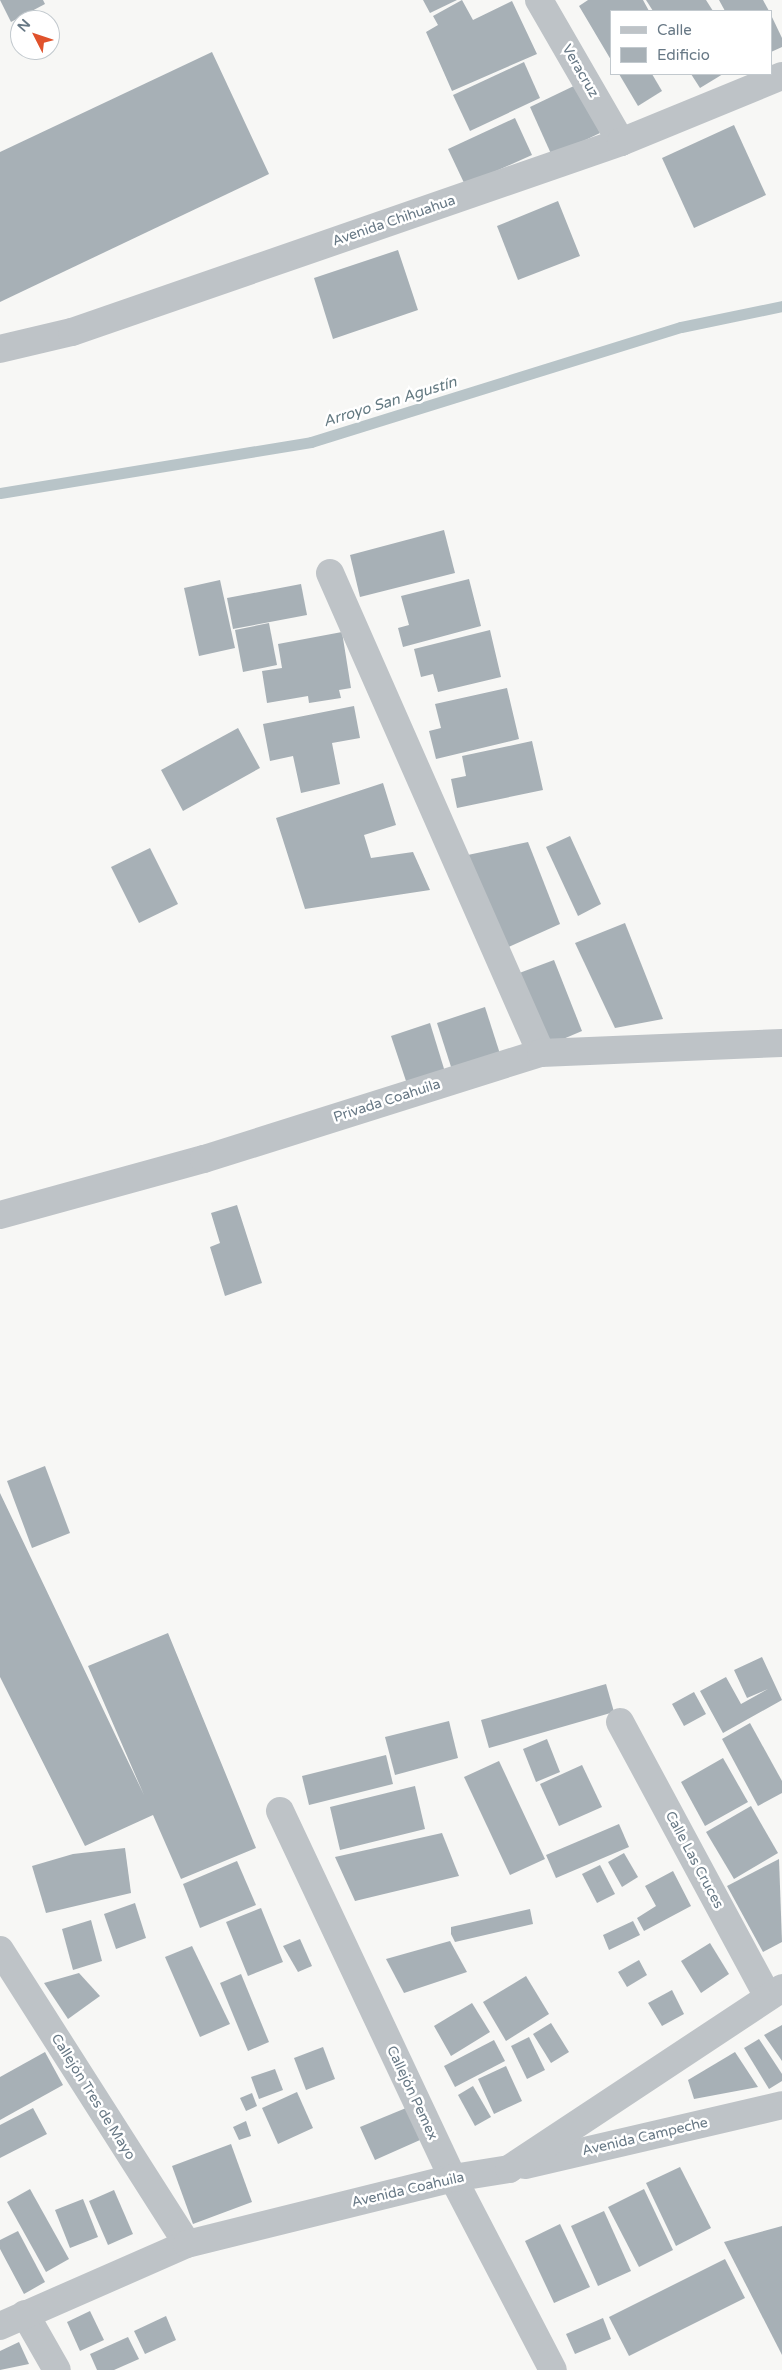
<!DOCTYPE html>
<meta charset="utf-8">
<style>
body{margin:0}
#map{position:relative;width:782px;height:2370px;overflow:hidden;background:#f7f7f5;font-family:"Varela Round",sans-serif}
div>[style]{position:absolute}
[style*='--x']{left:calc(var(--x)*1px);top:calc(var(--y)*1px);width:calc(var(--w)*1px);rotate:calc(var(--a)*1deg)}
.stream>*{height:11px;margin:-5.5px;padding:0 5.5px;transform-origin:5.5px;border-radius:5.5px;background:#b8c4c8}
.building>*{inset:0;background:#a7b0b6}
.street>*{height:28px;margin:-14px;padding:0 14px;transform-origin:14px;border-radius:14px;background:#bec3c7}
span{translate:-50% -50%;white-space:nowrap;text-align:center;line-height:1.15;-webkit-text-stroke:5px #fff;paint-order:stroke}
.street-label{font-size:14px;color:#677885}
.water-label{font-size:15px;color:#637981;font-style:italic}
.legend{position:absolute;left:610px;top:10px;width:162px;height:65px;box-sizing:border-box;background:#fff;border:1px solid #c2c9ce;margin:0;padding:6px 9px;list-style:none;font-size:15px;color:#677885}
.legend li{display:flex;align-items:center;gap:10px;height:25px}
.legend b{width:25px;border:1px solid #c2c9ce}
.north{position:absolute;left:10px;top:10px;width:50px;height:50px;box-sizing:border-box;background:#fff;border:1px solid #c2c9ce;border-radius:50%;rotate:311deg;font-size:14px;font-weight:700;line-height:20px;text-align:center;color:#677885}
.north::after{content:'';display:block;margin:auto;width:18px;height:22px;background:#e0522c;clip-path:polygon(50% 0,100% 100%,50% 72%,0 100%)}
</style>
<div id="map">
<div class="stream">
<div style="--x:0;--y:493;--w:315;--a:-9.3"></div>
<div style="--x:311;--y:442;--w:387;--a:-17.3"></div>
<div style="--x:681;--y:327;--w:103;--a:-11.7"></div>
</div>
<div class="building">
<div style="clip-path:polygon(0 0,43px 0,45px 4px,11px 22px)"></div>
<div style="clip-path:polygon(423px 0,457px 0,430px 13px)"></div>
<div style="clip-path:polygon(462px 0,473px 20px,512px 1px,537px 54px,452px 91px,426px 32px,438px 25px,433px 16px)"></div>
<div style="clip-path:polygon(588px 0,643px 0,649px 11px,611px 11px,611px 60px,579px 6px)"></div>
<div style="clip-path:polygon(646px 0,706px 0,713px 11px,653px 11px)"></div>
<div style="clip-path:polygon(719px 0,763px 0,769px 11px,725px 11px)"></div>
<div style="clip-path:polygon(771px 15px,782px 38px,782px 47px,771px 52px)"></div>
<div style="clip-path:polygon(212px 52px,269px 174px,0 302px,0 152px)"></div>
<div style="clip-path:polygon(524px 62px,540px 98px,470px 131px,453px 95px)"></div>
<div style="clip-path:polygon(619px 74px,652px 74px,662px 91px,638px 106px)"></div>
<div style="clip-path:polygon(691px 74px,723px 74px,700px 88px)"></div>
<div style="clip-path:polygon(578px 84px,600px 133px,552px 156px,530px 107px)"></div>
<div style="clip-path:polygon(515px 118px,532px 155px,465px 185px,448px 149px)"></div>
<div style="clip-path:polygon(734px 125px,766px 195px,694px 228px,662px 158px)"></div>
<div style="clip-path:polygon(558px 201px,580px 256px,518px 280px,497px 226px)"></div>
<div style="clip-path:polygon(398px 250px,418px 310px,333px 339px,314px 278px)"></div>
<div style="clip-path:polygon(444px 530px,455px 573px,360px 597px,350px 555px)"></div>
<div style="clip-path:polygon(469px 579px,481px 626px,403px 647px,398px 628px,409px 625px,401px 596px)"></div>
<div style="clip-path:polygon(220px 580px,235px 648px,199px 656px,184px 588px)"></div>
<div style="clip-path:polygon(301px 584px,307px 615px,233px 629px,227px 598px)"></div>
<div style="clip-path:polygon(269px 623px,277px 665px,243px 672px,235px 630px)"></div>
<div style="clip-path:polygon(490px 630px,501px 677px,438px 692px,433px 674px,421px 677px,414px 649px)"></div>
<div style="clip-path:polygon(342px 632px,351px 688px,339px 690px,341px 698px,309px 703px,308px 696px,267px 703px,262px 671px,282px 668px,278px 644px)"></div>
<div style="clip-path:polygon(507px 688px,519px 739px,436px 759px,429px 731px,441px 728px,435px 704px)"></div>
<div style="clip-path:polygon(354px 706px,360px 738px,332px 743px,340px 784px,301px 793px,293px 756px,270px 761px,263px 724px)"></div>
<div style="clip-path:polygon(238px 728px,260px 768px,183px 811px,161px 770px)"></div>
<div style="clip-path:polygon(532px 741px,543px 790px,457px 808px,451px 779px,466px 776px,462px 756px)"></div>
<div style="clip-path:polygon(383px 783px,396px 825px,364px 835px,371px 858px,413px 852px,430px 890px,305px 909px,276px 818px)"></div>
<div style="clip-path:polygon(570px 836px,601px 904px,578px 916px,546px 847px)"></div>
<div style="clip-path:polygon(528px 842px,560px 924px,504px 949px,463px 856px)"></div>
<div style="clip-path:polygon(150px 848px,178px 904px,139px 923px,111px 867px)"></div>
<div style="clip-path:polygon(625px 923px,663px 1019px,615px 1028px,575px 943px)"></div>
<div style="clip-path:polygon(554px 960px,582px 1031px,542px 1048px,514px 975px)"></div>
<div style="clip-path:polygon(485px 1007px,501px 1057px,453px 1073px,437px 1023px)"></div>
<div style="clip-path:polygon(430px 1023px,445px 1072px,407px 1084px,391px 1036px)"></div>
<div style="clip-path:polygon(237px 1205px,262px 1283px,225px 1296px,210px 1247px,220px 1243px,211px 1213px)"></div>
<div style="clip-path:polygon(45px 1466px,70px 1533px,32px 1548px,7px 1481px)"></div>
<div style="clip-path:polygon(0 1493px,144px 1795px,88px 1666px,168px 1633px,256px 1848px,181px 1879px,153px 1815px,85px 1846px,0 1677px)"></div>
<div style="clip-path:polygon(762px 1657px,782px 1700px,723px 1733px,700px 1691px,726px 1677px,741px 1704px,768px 1689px,747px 1698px,734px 1670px)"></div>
<div style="clip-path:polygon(606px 1684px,614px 1712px,489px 1748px,481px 1720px)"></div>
<div style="clip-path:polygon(694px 1692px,706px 1714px,684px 1726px,672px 1704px)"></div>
<div style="clip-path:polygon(449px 1721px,458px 1758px,395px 1775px,385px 1737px)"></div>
<div style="clip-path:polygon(750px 1723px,782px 1781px,782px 1793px,758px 1806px,722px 1739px)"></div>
<div style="clip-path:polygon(547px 1739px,560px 1772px,536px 1782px,523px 1749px)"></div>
<div style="clip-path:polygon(386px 1755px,393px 1784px,309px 1805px,302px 1776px)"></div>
<div style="clip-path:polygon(723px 1758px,748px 1802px,705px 1826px,681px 1782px)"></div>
<div style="clip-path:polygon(499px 1761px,545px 1859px,510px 1875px,464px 1777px)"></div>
<div style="clip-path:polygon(582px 1765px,602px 1807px,559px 1826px,540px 1784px)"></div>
<div style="clip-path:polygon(415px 1786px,425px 1829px,340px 1850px,330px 1807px)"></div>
<div style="clip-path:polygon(751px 1806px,778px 1853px,734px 1879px,706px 1832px)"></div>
<div style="clip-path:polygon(619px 1824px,629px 1847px,556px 1878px,546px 1855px)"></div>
<div style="clip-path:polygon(442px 1833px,459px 1876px,355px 1901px,335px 1857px)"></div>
<div style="clip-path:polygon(125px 1848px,131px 1893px,46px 1913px,32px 1866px,73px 1854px)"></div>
<div style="clip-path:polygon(624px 1853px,638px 1877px,622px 1887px,608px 1862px)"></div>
<div style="clip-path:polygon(779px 1859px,782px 1942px,763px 1952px,727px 1886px)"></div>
<div style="clip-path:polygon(237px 1861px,256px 1905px,200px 1928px,183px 1884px)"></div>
<div style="clip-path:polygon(600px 1865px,615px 1894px,597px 1903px,582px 1874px)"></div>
<div style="clip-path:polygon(673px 1871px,691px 1906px,644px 1931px,637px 1918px,656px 1906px,645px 1886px)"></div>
<div style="clip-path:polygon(135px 1903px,146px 1938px,116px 1949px,104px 1914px)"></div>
<div style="clip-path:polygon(261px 1908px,283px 1962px,248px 1976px,226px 1922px)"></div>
<div style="clip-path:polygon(530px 1909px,533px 1924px,455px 1942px,451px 1934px,451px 1927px)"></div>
<div style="clip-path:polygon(91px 1920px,102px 1961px,73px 1970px,62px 1929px)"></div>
<div style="clip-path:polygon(633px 1921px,640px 1935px,609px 1950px,603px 1935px)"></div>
<div style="clip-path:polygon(300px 1939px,312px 1966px,298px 1972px,283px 1946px)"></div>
<div style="clip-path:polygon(450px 1941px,467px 1972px,404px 1993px,386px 1959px)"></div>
<div style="clip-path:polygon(710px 1943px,729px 1974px,701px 1993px,681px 1961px)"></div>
<div style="clip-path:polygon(192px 1946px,230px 2024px,200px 2037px,165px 1957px)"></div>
<div style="clip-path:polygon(639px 1960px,647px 1975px,627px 1987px,618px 1972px)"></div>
<div style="clip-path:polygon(79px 1973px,100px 1996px,68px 2019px,44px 1983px)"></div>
<div style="clip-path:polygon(241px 1974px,269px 2042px,248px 2051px,220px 1983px)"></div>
<div style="clip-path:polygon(526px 1976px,549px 2014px,506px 2041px,483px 2002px)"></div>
<div style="clip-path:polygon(672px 1990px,684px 2014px,662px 2026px,648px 2003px)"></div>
<div style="clip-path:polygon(472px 2003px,490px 2032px,451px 2056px,434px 2026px)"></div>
<div style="clip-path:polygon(551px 2023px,569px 2052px,551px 2063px,533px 2034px)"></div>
<div style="clip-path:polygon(782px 2025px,782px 2061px,764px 2035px)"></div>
<div style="clip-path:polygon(529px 2037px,545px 2070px,527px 2079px,511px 2046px)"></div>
<div style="clip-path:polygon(759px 2039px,782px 2074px,782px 2081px,769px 2089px,744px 2048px)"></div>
<div style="clip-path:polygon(494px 2040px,505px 2061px,455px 2087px,444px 2066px)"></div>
<div style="clip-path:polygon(323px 2047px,335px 2079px,306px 2090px,294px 2058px)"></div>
<div style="clip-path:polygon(45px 2052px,63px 2085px,0 2120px,0 2077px)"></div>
<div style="clip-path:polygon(735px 2052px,758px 2087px,694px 2099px,688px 2080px)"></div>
<div style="clip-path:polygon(506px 2066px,522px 2101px,494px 2114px,478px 2079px)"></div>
<div style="clip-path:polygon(275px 2069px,283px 2090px,259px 2099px,251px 2077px)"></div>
<div style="clip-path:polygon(473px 2086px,491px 2117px,475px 2126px,458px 2095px)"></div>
<div style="clip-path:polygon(297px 2092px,313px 2128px,278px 2144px,262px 2108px)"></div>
<div style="clip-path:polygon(252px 2093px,257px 2106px,246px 2111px,240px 2098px)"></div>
<div style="clip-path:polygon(33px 2108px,47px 2134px,0 2158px,0 2125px)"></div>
<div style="clip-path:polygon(406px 2108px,420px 2140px,375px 2160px,360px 2127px)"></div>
<div style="clip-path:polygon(246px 2121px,251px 2136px,239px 2140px,233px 2127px)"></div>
<div style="clip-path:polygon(231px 2144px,252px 2202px,193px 2224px,172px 2166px)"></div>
<div style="clip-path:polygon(680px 2167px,711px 2228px,676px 2246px,646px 2183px)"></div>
<div style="clip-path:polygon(30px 2189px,69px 2259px,46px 2272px,7px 2202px)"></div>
<div style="clip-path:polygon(644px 2189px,673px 2250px,639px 2267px,608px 2207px)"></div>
<div style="clip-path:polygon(114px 2190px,133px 2234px,108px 2245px,89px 2201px)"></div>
<div style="clip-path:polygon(83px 2199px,98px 2237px,70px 2248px,55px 2210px)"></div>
<div style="clip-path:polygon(604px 2211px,631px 2271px,598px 2286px,571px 2226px)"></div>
<div style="clip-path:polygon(560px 2224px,590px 2287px,554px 2303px,525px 2241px)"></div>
<div style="clip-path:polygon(782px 2226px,782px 2355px,724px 2242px)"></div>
<div style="clip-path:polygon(18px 2231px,45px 2282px,24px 2294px,0 2249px,0 2240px)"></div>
<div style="clip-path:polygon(725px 2259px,745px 2298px,629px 2356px,609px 2317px)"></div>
<div style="clip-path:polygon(90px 2311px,104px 2340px,80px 2351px,67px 2322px)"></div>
<div style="clip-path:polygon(166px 2316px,176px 2340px,145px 2354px,134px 2331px)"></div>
<div style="clip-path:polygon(603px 2318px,611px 2339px,575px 2354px,566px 2334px)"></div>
<div style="clip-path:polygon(128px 2337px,139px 2359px,114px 2370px,97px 2370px,90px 2354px)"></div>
<div style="clip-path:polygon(19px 2342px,29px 2364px,0 2370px,0 2351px)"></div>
</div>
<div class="street">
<div style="--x:539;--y:0;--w:164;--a:60"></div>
<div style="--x:0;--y:349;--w:74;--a:-13.3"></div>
<div style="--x:72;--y:332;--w:581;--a:-19.09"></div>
<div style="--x:621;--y:142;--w:174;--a:-22.3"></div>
<div style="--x:330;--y:573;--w:524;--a:66.27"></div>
<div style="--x:0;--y:1215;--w:212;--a:-15.4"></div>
<div style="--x:204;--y:1159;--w:353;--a:-17.5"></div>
<div style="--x:541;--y:1053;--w:241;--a:-2.4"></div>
<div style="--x:620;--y:1722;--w:312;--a:61.7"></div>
<div style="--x:280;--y:1811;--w:406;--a:64.8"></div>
<div style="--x:453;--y:2178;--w:216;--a:62.5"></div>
<div style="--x:0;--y:1950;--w:348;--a:57.5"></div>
<div style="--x:525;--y:2165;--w:264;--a:-13.1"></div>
<div style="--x:25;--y:2314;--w:64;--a:60.3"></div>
<div style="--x:0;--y:2326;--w:204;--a:-23.7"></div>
<div style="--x:187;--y:2244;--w:274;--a:-13.9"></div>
<div style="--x:453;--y:2178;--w:57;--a:-9.1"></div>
<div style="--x:509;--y:2169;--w:328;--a:-33.5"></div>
</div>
<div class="street-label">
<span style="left:580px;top:71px;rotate:60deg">Veracruz</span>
<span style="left:394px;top:221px;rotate:-19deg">Avenida Chihuahua</span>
<span style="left:387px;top:1101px;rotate:-18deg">Privada Coahuila</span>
<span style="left:694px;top:1860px;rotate:62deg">Calle Las Cruces</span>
<span style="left:412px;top:2093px;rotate:65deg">Callejón Pemex</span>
<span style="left:93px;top:2097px;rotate:58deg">Callejón Tres de Mayo</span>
<span style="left:645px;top:2137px;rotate:-13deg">Avenida Campeche</span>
<span style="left:408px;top:2190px;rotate:-13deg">Avenida Coahuila</span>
</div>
<div class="water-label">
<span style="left:390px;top:402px;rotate:-17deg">Arroyo San Agustín</span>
</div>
<ul class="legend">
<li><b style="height:6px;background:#bec3c7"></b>Calle</li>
<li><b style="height:14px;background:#a7b0b6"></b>Edificio</li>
</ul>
<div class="north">N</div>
</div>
